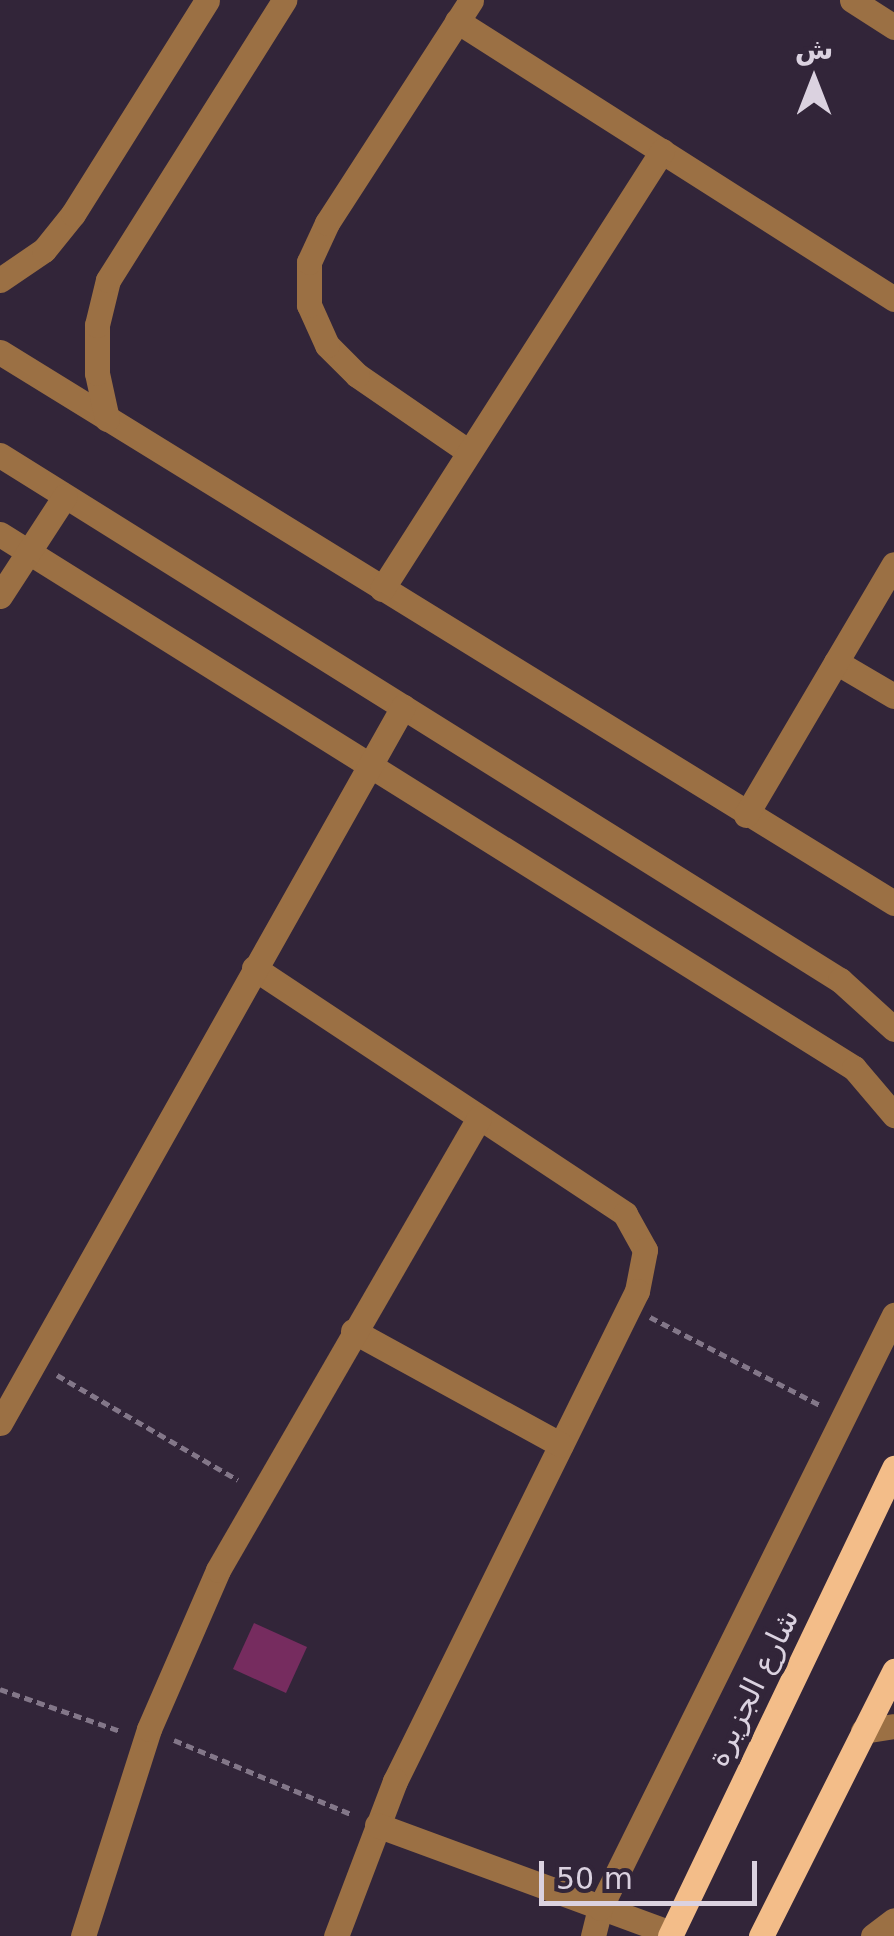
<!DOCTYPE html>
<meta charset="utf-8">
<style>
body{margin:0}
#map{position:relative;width:894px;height:1936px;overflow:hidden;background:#322539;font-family:"DejaVu Sans","Noto Naskh Arabic",sans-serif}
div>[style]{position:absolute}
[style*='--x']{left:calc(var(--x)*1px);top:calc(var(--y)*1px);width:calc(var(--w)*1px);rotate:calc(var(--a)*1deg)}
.building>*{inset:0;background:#762c5f}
.path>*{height:5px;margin-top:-2.5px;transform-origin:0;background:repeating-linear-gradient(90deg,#837789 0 8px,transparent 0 13px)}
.minor>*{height:25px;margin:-12.5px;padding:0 12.5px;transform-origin:12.5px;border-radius:12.5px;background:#9b7044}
.major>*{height:25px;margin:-12.5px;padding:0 12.5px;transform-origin:12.5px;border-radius:12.5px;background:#f3bd89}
span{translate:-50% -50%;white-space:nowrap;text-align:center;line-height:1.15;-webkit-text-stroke:8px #322539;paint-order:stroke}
.street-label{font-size:30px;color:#dbd2e0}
.north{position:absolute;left:764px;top:30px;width:100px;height:100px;-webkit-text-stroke:8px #322539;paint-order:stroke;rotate:0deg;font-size:28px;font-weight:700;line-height:40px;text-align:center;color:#dbd2e0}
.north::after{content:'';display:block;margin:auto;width:35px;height:45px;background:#dbd2e0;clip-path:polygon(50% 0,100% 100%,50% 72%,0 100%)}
.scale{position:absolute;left:539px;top:1861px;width:218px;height:45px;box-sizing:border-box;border:5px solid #dbd2e0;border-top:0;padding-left:12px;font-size:30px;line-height:35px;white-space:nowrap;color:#dbd2e0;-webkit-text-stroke:8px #322539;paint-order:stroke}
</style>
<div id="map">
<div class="building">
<div style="clip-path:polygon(254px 1623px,307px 1647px,286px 1693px,233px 1669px)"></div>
</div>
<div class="path">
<div style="--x:650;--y:1317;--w:194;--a:27.4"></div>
<div style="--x:57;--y:1375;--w:209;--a:30.1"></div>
<div style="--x:0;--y:1689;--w:127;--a:19.3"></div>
<div style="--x:174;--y:1740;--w:194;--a:22.7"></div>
</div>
<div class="minor">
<div style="--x:852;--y:0;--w:50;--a:32.7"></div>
<div style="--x:457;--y:21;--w:518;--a:32.46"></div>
<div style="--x:0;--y:280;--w:53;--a:-34.3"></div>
<div style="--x:44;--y:250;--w:46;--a:-51.1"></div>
<div style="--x:73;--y:214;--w:252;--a:-57.9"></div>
<div style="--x:0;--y:352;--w:1050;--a:31.65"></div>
<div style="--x:107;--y:419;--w:47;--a:-102.3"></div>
<div style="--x:97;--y:373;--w:48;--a:-90"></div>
<div style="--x:97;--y:325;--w:46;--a:-76.3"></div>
<div style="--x:108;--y:280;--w:331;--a:-57.8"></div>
<div style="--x:469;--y:452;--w:136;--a:-145.5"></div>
<div style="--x:357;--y:375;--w:42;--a:-135"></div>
<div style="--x:327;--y:345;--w:44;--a:-114.2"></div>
<div style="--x:309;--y:305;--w:43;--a:-90"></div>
<div style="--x:309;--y:262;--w:43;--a:-65.2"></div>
<div style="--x:327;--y:223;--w:265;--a:-57.1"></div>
<div style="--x:0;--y:455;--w:991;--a:32.01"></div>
<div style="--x:840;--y:980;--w:73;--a:42.2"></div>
<div style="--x:0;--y:534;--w:1007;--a:32.02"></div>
<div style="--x:854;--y:1068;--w:62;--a:49.6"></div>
<div style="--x:382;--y:589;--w:520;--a:-57.41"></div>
<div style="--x:0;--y:596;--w:119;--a:-57"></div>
<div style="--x:836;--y:662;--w:67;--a:30.4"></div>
<div style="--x:746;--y:815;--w:291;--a:-59.5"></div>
<div style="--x:254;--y:968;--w:445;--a:33.5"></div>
<div style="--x:625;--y:1214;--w:41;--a:60.9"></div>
<div style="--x:645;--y:1250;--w:42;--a:101"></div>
<div style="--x:637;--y:1291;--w:547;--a:116.28"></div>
<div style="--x:395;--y:1781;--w:166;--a:110.8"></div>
<div style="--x:353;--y:1331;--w:237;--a:28.7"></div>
<div style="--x:0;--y:1423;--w:822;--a:-60.63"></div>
<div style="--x:863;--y:1731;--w:31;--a:-9"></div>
<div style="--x:377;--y:1825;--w:313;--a:20.2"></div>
<div style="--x:83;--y:1936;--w:217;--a:-72.3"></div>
<div style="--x:149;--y:1729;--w:173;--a:-66.5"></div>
<div style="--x:218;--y:1570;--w:522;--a:-60"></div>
<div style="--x:593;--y:1936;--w:29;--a:-76"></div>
<div style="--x:600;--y:1908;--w:662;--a:-63.63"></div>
<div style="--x:873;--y:1936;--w:26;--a:-37"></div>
</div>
<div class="major">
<div style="--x:670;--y:1936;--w:519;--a:-64.42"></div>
<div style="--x:761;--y:1936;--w:297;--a:-63.3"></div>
</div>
<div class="street-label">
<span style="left:753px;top:1688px;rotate:-64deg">شارع الجزيرة</span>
</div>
<div class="north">ش</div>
<div class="scale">50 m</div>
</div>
